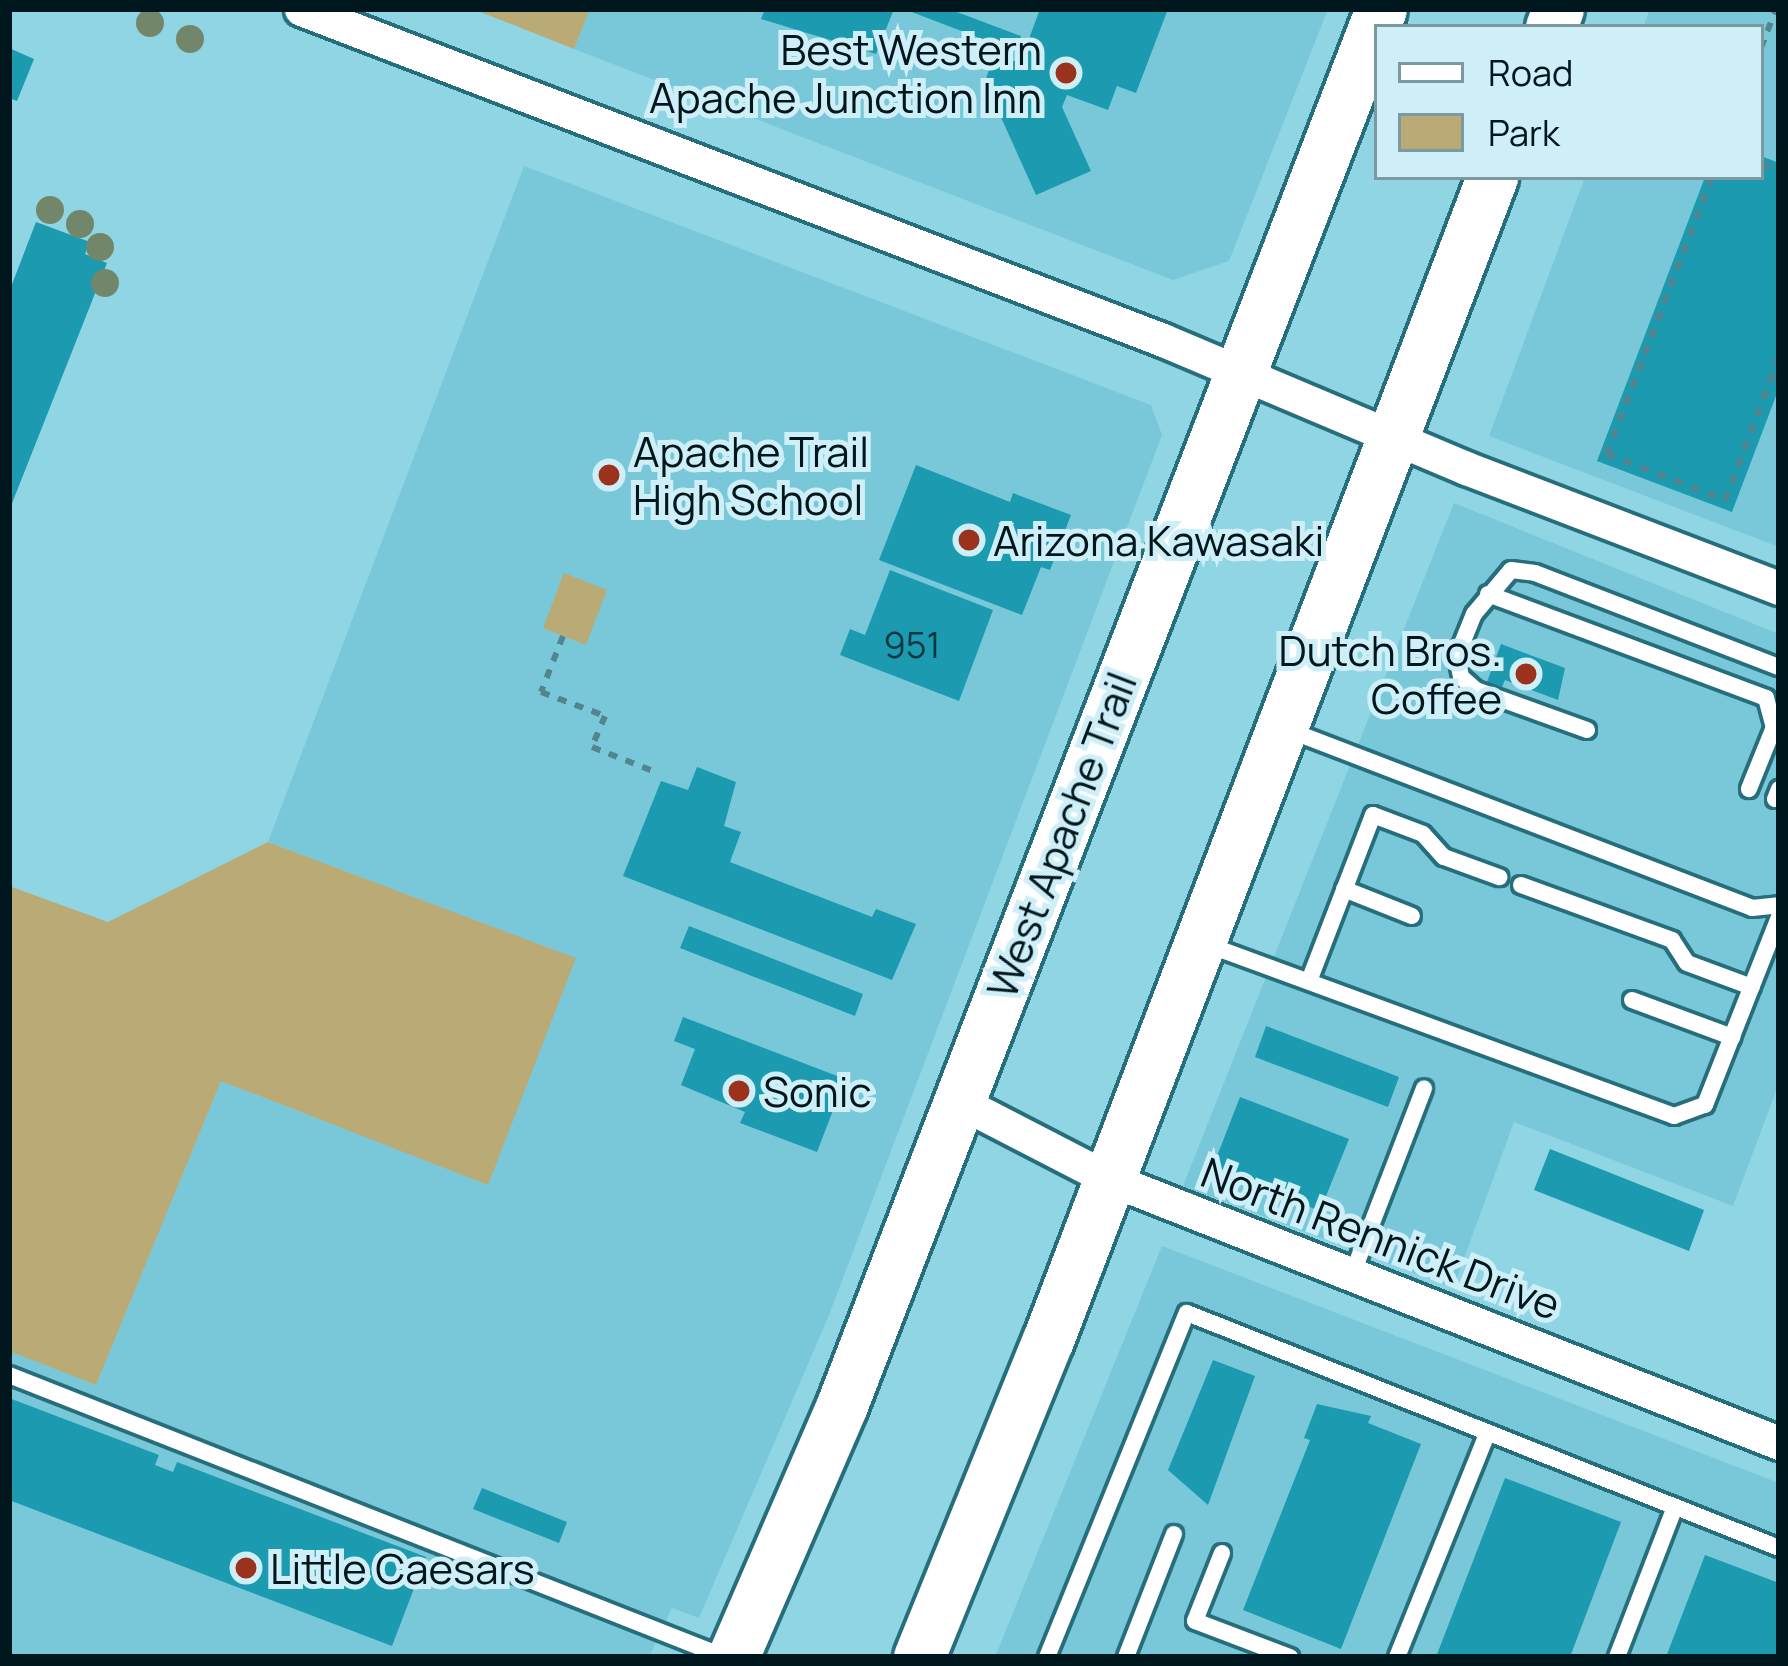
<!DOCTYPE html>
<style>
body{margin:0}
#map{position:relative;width:1788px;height:1666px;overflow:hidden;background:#90d5e4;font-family:Manrope,sans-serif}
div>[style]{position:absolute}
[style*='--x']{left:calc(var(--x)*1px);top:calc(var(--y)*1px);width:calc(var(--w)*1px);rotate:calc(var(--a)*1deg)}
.built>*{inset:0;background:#79c8d9}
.green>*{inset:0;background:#b9aa76}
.building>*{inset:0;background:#1b9ab0}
.path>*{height:6px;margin-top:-3px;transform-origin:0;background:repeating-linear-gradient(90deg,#538590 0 9px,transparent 0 18px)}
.roads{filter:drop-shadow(3px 0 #276e7c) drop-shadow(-3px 0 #276e7c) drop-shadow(0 3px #276e7c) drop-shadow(0 -3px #276e7c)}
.lane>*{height:16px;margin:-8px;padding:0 8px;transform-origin:8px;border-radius:8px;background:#fff}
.street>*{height:33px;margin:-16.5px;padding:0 16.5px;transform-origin:16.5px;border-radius:16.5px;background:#fff}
.primary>*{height:51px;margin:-25.5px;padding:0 25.5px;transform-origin:25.5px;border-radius:25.5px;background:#fff}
.trees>*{width:28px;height:28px;margin:-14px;border-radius:50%;background:#728769}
.dots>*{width:33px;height:33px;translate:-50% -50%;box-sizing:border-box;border:6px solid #ceeff7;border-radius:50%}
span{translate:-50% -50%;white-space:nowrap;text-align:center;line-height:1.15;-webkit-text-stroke:10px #ceeff7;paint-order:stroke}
.number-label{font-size:36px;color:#073842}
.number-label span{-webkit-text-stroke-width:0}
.poi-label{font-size:42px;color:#00171d}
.right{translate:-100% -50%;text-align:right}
.left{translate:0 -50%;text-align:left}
.street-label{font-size:42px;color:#00171d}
.frame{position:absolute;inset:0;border:12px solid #00171d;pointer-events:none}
.legend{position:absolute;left:1374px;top:24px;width:390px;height:156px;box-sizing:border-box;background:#ceeff7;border:3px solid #7c99a0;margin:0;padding:15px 21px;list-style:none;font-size:36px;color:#00171d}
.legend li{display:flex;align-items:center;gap:24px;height:60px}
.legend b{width:60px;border:3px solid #7c99a0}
</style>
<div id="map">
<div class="built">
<div style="clip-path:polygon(590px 9px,1328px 9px,1229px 261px,1173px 280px,574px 49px)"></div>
<div style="clip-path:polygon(1650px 9px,1779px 9px,1779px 547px,1489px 436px,1585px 177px,1761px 177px,1761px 27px,1643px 27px)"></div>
<div style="clip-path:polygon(524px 166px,1151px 405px,1162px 435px,829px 1315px,699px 1618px,672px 1608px,649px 1657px,9px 1657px,9px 1351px,96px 1384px,221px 1081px,487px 1184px,575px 958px,268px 842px)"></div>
<div style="clip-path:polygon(1454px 503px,1779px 634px,1779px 1083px,1733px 1206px,1514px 1122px,1453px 1288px,1183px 1186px)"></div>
<div style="clip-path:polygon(1162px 1246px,1779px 1483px,1779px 1657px,995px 1657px)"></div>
</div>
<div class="green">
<div style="clip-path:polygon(473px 9px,590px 9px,574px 49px)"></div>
<div style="clip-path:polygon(564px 573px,607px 590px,586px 645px,543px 628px)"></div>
<div style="clip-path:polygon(268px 842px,576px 958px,488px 1185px,221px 1081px,96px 1385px,9px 1351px,9px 886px,108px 922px)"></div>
</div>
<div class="building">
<div style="clip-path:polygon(765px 9px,894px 9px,876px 54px,761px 19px)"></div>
<div style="clip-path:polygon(904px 9px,949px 9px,1021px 36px,1016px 52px)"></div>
<div style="clip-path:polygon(1040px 9px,1168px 9px,1136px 93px,1117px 86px,1108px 110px,1067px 95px,1062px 107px,1091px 171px,1036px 195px,985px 82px,991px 63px,1002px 57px,1020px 63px)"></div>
<div style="clip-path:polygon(9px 48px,34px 59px,17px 101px,9px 98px)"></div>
<div style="clip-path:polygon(1761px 156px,1779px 163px,1779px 388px,1732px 512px,1597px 461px,1705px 177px,1761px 177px)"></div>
<div style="clip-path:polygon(36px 222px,90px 242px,85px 254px,107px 263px,9px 511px,9px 292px)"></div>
<div style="clip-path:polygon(916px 465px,1010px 502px,1013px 493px,1071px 515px,1050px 570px,1041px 567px,1022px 615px,879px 560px)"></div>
<div style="clip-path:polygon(890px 570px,993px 610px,959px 701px,840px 655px,850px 629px,865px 635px)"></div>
<div style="clip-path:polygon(1501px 644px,1565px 668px,1558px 700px,1505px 680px,1502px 687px,1487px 682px)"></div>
<div style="clip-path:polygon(697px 767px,736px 782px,724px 826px,741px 832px,730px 862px,872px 917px,876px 909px,916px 924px,892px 980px,623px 876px,661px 781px,688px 790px)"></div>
<div style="clip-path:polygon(689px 926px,863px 994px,855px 1016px,680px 948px)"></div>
<div style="clip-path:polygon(683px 1017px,845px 1079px,817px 1152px,740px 1123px,745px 1112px,681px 1085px,695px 1049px,674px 1041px)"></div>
<div style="clip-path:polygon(1266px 1026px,1399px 1077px,1388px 1107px,1255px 1057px)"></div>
<div style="clip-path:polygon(1240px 1097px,1349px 1139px,1320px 1211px,1212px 1169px)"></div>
<div style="clip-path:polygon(1550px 1149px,1704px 1210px,1689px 1251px,1534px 1190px)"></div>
<div style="clip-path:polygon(1213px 1360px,1255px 1376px,1208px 1505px,1168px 1470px)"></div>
<div style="clip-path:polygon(9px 1398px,159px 1455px,155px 1465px,173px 1472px,177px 1462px,426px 1557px,392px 1646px,9px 1500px)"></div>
<div style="clip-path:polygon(1317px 1404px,1371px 1416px,1368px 1423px,1421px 1444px,1341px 1649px,1243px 1610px,1310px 1440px,1304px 1438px)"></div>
<div style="clip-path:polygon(1505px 1478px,1621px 1522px,1570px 1657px,1436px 1657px)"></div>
<div style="clip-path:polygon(482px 1488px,567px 1522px,559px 1543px,473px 1509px)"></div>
<div style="clip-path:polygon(1705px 1555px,1779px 1583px,1779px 1657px,1666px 1657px)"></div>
</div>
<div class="path">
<div style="--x:1761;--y:48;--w:42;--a:-69"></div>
<div style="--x:1761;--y:164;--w:19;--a:21"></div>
<div style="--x:1712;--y:177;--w:296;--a:110.8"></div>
<div style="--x:1607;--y:454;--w:127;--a:21.3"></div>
<div style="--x:1725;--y:500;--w:152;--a:-69.2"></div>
<div style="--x:563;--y:636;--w:60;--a:111.4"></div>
<div style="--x:541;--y:692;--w:68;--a:20.6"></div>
<div style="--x:605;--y:716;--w:34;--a:113"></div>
<div style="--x:592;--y:747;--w:71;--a:21.5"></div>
</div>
<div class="roads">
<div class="lane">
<div style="--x:1488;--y:594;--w:297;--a:20.5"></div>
<div style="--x:1766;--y:698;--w:30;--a:75"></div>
<div style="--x:1774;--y:727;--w:67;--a:112"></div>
<div style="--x:1286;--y:729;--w:499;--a:21"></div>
<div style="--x:1752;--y:908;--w:27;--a:-6"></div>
<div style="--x:1587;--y:730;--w:118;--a:-160.2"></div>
<div style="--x:1476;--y:690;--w:20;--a:-139"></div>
<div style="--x:1461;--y:677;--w:21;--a:-101"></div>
<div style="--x:1457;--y:656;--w:45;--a:-68"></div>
<div style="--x:1474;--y:614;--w:57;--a:-49.9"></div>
<div style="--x:1511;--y:570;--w:24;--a:7"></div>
<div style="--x:1535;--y:573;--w:261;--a:21.1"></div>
<div style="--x:1775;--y:799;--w:11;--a:-68"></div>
<div style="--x:1521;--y:885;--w:161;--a:20"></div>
<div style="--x:1672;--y:940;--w:27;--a:57"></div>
<div style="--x:1687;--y:963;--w:69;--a:20.3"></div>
<div style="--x:1344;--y:889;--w:73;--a:21.7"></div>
<div style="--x:1203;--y:943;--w:502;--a:20.17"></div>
<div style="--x:1674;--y:1116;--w:33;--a:-20"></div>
<div style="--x:1705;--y:1105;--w:202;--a:-68.5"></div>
<div style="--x:1309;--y:981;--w:178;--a:-68.9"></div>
<div style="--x:1373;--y:815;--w:53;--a:20.8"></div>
<div style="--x:1423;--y:834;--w:31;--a:48"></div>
<div style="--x:1444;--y:857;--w:59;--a:20"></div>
<div style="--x:1632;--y:1000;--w:107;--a:20.3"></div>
<div style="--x:1352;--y:1275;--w:200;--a:-68.9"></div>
<div style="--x:9;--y:1375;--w:770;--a:21.5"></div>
<div style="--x:1222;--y:1553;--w:73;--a:111.7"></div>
<div style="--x:1195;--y:1621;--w:102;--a:20.8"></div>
<div style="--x:1047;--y:1657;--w:371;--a:-67.9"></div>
<div style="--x:1187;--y:1313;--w:637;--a:21.65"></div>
<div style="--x:1126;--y:1657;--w:132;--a:-68.7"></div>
<div style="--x:1397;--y:1657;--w:240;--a:-68"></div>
<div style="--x:1617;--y:1657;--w:161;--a:-68.9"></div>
</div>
<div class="street">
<div style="--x:301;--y:9;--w:923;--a:21.01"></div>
<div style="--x:1163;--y:340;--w:329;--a:22.9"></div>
<div style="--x:1466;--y:468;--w:335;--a:21"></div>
<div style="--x:958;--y:1101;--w:168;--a:27.3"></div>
<div style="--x:1107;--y:1178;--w:722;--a:21.52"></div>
</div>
<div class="primary">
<div style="--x:1551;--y:27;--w:19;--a:-69"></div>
<div style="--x:733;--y:1657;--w:275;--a:-66.6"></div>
<div style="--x:842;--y:1405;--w:1496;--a:-68.89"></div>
<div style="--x:919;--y:1657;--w:342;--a:-67.9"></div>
<div style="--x:1048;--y:1340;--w:1245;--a:-69.1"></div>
</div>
</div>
<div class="trees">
<div style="left:150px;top:23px"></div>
<div style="left:190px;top:39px"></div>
<div style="left:50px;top:210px"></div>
<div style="left:80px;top:224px"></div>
<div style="left:100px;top:247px"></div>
<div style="left:105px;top:283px"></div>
</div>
<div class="dots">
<div style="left:1066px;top:73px;background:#9b321c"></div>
<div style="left:609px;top:475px;background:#9b321c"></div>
<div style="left:969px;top:540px;background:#9b321c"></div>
<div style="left:1526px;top:674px;background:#9b321c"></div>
<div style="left:739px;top:1091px;background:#9b321c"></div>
<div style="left:246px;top:1568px;background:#9b321c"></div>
</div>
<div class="number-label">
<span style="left:912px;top:645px">951</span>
</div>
<div class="poi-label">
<span class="right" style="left:1042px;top:73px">Best Western<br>Apache Junction Inn</span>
<span class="left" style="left:633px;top:475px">Apache Trail<br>High School</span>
<span class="left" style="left:993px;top:540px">Arizona Kawasaki</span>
<span class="right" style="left:1502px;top:674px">Dutch Bros.<br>Coffee</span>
<span class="left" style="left:763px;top:1091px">Sonic</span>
<span class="left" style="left:270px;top:1568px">Little Caesars</span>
</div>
<div class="street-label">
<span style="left:1061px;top:835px;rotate:-69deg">West Apache Trail</span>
<span style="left:1381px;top:1238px;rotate:21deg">North Rennick Drive</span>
</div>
<div class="frame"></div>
<ul class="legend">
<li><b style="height:15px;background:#fff"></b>Road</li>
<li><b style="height:33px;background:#b9aa76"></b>Park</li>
</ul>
</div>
